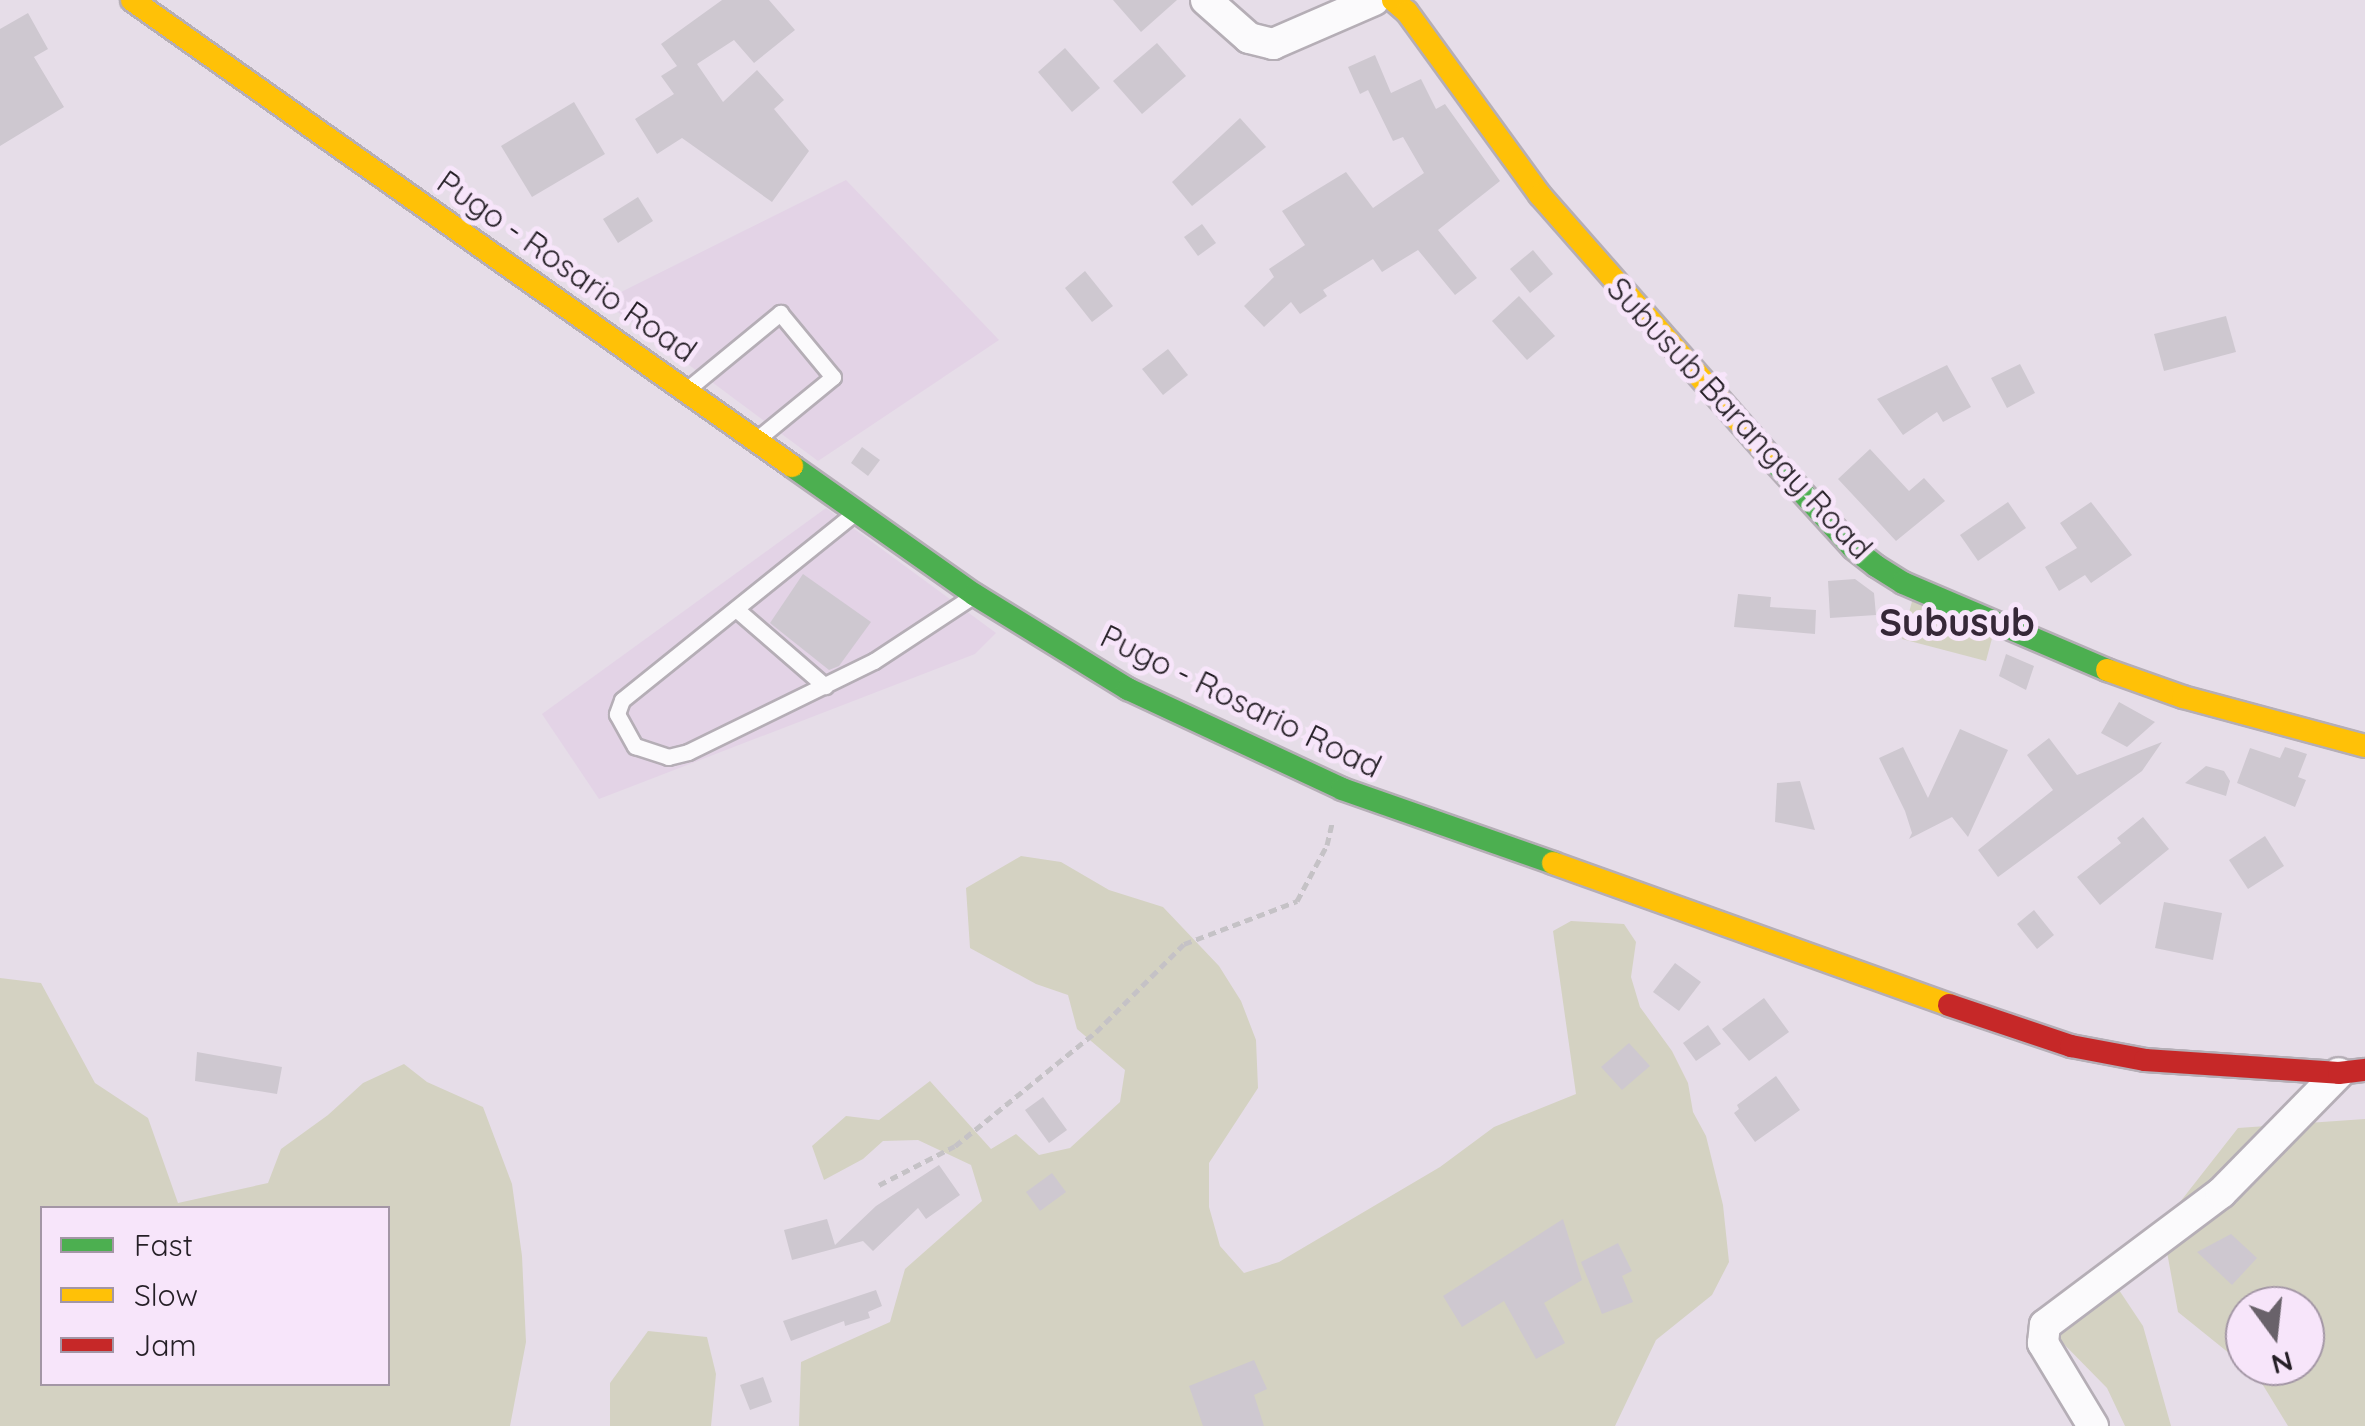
<!DOCTYPE html>
<style>
body{margin:0}
#map{position:relative;width:2365px;height:1426px;overflow:hidden;background:#e6dde8;font-family:Quicksand,sans-serif}
div>[style]{position:absolute}
[style*='--x']{left:calc(var(--x)*1px);top:calc(var(--y)*1px);width:calc(var(--w)*1px);rotate:calc(var(--a)*1deg)}
.built>*{inset:0;background:#e3d3e6}
.green>*{inset:0;background:#d4d2c2}
.building>*{inset:0;background:#cec8d0}
.path>*{height:5px;margin-top:-2.5px;transform-origin:0;background:repeating-linear-gradient(90deg,#c5c2c6 0 8px,transparent 0 13px)}
.roads{filter:drop-shadow(2px 0 #b5aeb6) drop-shadow(-2px 0 #b5aeb6) drop-shadow(0 2px #b5aeb6) drop-shadow(0 -2px #b5aeb6)}
.lane>*{height:15px;margin:-7.5px;padding:0 7.5px;transform-origin:7.5px;border-radius:7.5px;background:#fbfafc}
.street>*{height:30px;margin:-15px;padding:0 15px;transform-origin:15px;border-radius:15px;background:#fbfafc}
.fast>*{height:22px;margin:-11px;padding:0 11px;transform-origin:11px;border-radius:11px;background:#4caf50}
.slow>*{height:22px;margin:-11px;padding:0 11px;transform-origin:11px;border-radius:11px;background:#ffc107}
.jam>*{height:22px;margin:-11px;padding:0 11px;transform-origin:11px;border-radius:11px;background:#c62828}
span{translate:-50% -50%;white-space:nowrap;text-align:center;line-height:1.15;-webkit-text-stroke:10px #f7e5fa;paint-order:stroke}
.street-label{font-size:32px;color:#251f26}
.quarter-label{font-size:38px;color:#362838;font-weight:700}
.legend{position:absolute;left:40px;top:1206px;width:350px;height:180px;box-sizing:border-box;background:#f7e5fa;border:2px solid #a396a5;margin:0;padding:12px 18px;list-style:none;font-size:30px;color:#251f26}
.legend li{display:flex;align-items:center;gap:20px;height:50px}
.legend b{width:50px;border:2px solid #a396a5}
.north{position:absolute;left:2225px;top:1286px;width:100px;height:100px;box-sizing:border-box;background:#f7e5fa;border:2px solid #a396a5;border-radius:50%;rotate:165deg;font-size:28px;font-weight:700;line-height:40px;text-align:center;color:#251f26}
.north::after{content:'';display:block;margin:auto;width:35px;height:45px;background:#69626a;clip-path:polygon(50% 0,100% 100%,50% 72%,0 100%)}
</style>
<div id="map">
<div class="built">
<div style="clip-path:polygon(846px 180px,999px 340px,818px 461px,603px 301px)"></div>
<div style="clip-path:polygon(826px 508px,996px 633px,975px 654px,599px 799px,542px 714px)"></div>
</div>
<div class="green">
<div style="clip-path:polygon(1915px 590px,1999px 612px,1986px 661px,1902px 639px)"></div>
<div style="clip-path:polygon(1021px 856px,1061px 862px,1109px 890px,1163px 907px,1219px 966px,1241px 1001px,1256px 1040px,1258px 1088px,1209px 1163px,1209px 1207px,1220px 1246px,1244px 1273px,1279px 1262px,1440px 1167px,1494px 1127px,1576px 1094px,1553px 931px,1571px 921px,1624px 924px,1636px 942px,1631px 977px,1640px 1007px,1672px 1051px,1688px 1083px,1693px 1112px,1706px 1136px,1723px 1205px,1729px 1262px,1712px 1295px,1656px 1340px,1615px 1426px,799px 1426px,801px 1362px,890px 1322px,905px 1269px,982px 1201px,971px 1165px,918px 1140px,883px 1141px,863px 1159px,824px 1180px,812px 1146px,846px 1116px,879px 1120px,930px 1081px,991px 1149px,1016px 1134px,1039px 1155px,1070px 1148px,1120px 1102px,1125px 1070px,1077px 1029px,1068px 995px,1036px 984px,970px 948px,966px 888px)"></div>
<div style="clip-path:polygon(evenodd,0 978px,41px 983px,95px 1083px,148px 1118px,178px 1203px,268px 1183px,281px 1149px,328px 1115px,363px 1083px,404px 1064px,427px 1082px,483px 1107px,512px 1184px,522px 1256px,526px 1342px,510px 1426px,0 1426px,0 978px,42px 1208px,388px 1208px,388px 1384px,42px 1384px,42px 1208px)"></div>
<div style="clip-path:polygon(2365px 1119px,2365px 1426px,2288px 1426px,2258px 1377px,2245px 1366px,2305px 1366px,2305px 1306px,2245px 1306px,2245px 1366px,2178px 1312px,2162px 1225px,2238px 1128px)"></div>
<div style="clip-path:polygon(2115px 1284px,2143px 1326px,2171px 1426px,2125px 1426px,2107px 1388px,2050px 1330px)"></div>
<div style="clip-path:polygon(648px 1331px,707px 1337px,716px 1374px,711px 1426px,610px 1426px,610px 1383px)"></div>
</div>
<div class="building">
<div style="clip-path:polygon(722px 0,769px 0,795px 30px,754px 63px,734px 40px,697px 64px,723px 102px,757px 70px,784px 100px,774px 109px,809px 151px,772px 202px,682px 138px,657px 154px,635px 119px,674px 94px,661px 76px,677px 66px,661px 44px)"></div>
<div style="clip-path:polygon(1113px 0,1177px 0,1141px 32px)"></div>
<div style="clip-path:polygon(28px 13px,48px 49px,34px 57px,64px 107px,0 146px,0 29px)"></div>
<div style="clip-path:polygon(1157px 43px,1186px 76px,1142px 114px,1113px 81px)"></div>
<div style="clip-path:polygon(1065px 48px,1100px 88px,1072px 112px,1038px 72px)"></div>
<div style="clip-path:polygon(1375px 55px,1391px 93px,1421px 79px,1436px 109px,1445px 104px,1500px 181px,1438px 230px,1477px 278px,1455px 295px,1418px 250px,1382px 272px,1373px 259px,1323px 290px,1327px 296px,1300px 314px,1291px 302px,1264px 327px,1244px 306px,1274px 277px,1269px 269px,1305px 245px,1282px 211px,1346px 172px,1373px 208px,1424px 173px,1403px 137px,1393px 141px,1368px 90px,1360px 94px,1348px 67px)"></div>
<div style="clip-path:polygon(574px 102px,605px 154px,532px 197px,501px 146px)"></div>
<div style="clip-path:polygon(1240px 118px,1266px 147px,1192px 206px,1172px 182px)"></div>
<div style="clip-path:polygon(638px 197px,653px 221px,618px 243px,603px 219px)"></div>
<div style="clip-path:polygon(1202px 224px,1216px 243px,1198px 256px,1184px 237px)"></div>
<div style="clip-path:polygon(1533px 250px,1553px 274px,1530px 293px,1510px 269px)"></div>
<div style="clip-path:polygon(1085px 271px,1113px 306px,1092px 322px,1065px 288px)"></div>
<div style="clip-path:polygon(1519px 296px,1555px 336px,1527px 360px,1492px 321px)"></div>
<div style="clip-path:polygon(2226px 316px,2236px 352px,2164px 371px,2154px 334px)"></div>
<div style="clip-path:polygon(1168px 349px,1188px 375px,1163px 395px,1142px 369px)"></div>
<div style="clip-path:polygon(2020px 364px,2035px 393px,2007px 408px,1991px 378px)"></div>
<div style="clip-path:polygon(1947px 365px,1971px 407px,1943px 422px,1937px 412px,1903px 435px,1877px 399px)"></div>
<div style="clip-path:polygon(862px 447px,880px 460px,868px 476px,851px 463px)"></div>
<div style="clip-path:polygon(1870px 449px,1909px 491px,1924px 478px,1945px 501px,1896px 541px,1838px 479px)"></div>
<div style="clip-path:polygon(2008px 502px,2026px 528px,1978px 561px,1960px 535px)"></div>
<div style="clip-path:polygon(2091px 502px,2132px 555px,2091px 583px,2085px 575px,2059px 591px,2045px 567px,2077px 548px,2060px 523px)"></div>
<div style="clip-path:polygon(803px 574px,871px 622px,839px 666px,829px 670px,770px 623px)"></div>
<div style="clip-path:polygon(1855px 579px,1874px 593px,1876px 615px,1830px 618px,1828px 581px)"></div>
<div style="clip-path:polygon(1738px 594px,1771px 597px,1770px 607px,1816px 610px,1815px 634px,1734px 627px)"></div>
<div style="clip-path:polygon(2006px 654px,2034px 666px,2026px 690px,1999px 676px)"></div>
<div style="clip-path:polygon(2119px 702px,2155px 722px,2127px 747px,2101px 733px)"></div>
<div style="clip-path:polygon(1960px 729px,2008px 750px,1968px 837px,1952px 817px,1909px 839px,1912px 833px,1905px 811px,1879px 758px,1903px 747px,1928px 798px)"></div>
<div style="clip-path:polygon(2049px 738px,2077px 775px,2162px 742px,2142px 771px,1998px 877px,1978px 850px,2053px 790px,2027px 755px)"></div>
<div style="clip-path:polygon(2285px 747px,2307px 754px,2298px 777px,2306px 780px,2295px 807px,2237px 783px,2250px 748px,2280px 758px)"></div>
<div style="clip-path:polygon(2206px 766px,2224px 771px,2230px 781px,2226px 796px,2185px 783px)"></div>
<div style="clip-path:polygon(1800px 781px,1815px 830px,1775px 822px,1777px 783px)"></div>
<div style="clip-path:polygon(2143px 817px,2169px 849px,2100px 905px,2077px 877px,2121px 843px,2117px 838px)"></div>
<div style="clip-path:polygon(2265px 836px,2284px 866px,2248px 889px,2229px 860px)"></div>
<div style="clip-path:polygon(2164px 902px,2222px 913px,2213px 960px,2155px 948px)"></div>
<div style="clip-path:polygon(2034px 910px,2054px 935px,2037px 949px,2017px 924px)"></div>
<div style="clip-path:polygon(1675px 963px,1701px 982px,1679px 1011px,1653px 992px)"></div>
<div style="clip-path:polygon(1764px 998px,1789px 1032px,1749px 1061px,1722px 1029px)"></div>
<div style="clip-path:polygon(1708px 1025px,1721px 1044px,1696px 1061px,1683px 1043px)"></div>
<div style="clip-path:polygon(1629px 1043px,1650px 1066px,1622px 1090px,1601px 1067px)"></div>
<div style="clip-path:polygon(197px 1052px,282px 1067px,277px 1094px,195px 1081px)"></div>
<div style="clip-path:polygon(1776px 1076px,1800px 1110px,1755px 1142px,1734px 1113px,1739px 1109px,1737px 1105px)"></div>
<div style="clip-path:polygon(1043px 1097px,1067px 1130px,1049px 1143px,1025px 1110px)"></div>
<div style="clip-path:polygon(939px 1165px,960px 1195px,926px 1219px,918px 1208px,873px 1251px,863px 1241px,792px 1260px,784px 1230px,827px 1219px,835px 1245px,876px 1206px)"></div>
<div style="clip-path:polygon(1052px 1173px,1066px 1192px,1040px 1211px,1026px 1192px)"></div>
<div style="clip-path:polygon(1563px 1219px,1582px 1280px,1544px 1303px,1565px 1343px,1536px 1359px,1504px 1301px,1462px 1327px,1443px 1296px)"></div>
<div style="clip-path:polygon(2231px 1234px,2257px 1258px,2232px 1285px,2197px 1252px)"></div>
<div style="clip-path:polygon(1618px 1243px,1632px 1271px,1622px 1276px,1633px 1302px,1602px 1314px,1581px 1262px)"></div>
<div style="clip-path:polygon(876px 1290px,882px 1306px,868px 1312px,870px 1318px,845px 1326px,844px 1321px,791px 1341px,783px 1321px)"></div>
<div style="clip-path:polygon(1254px 1360px,1267px 1389px,1254px 1395px,1264px 1426px,1203px 1426px,1189px 1386px)"></div>
<div style="clip-path:polygon(763px 1377px,772px 1402px,750px 1410px,740px 1385px)"></div>
</div>
<div class="path">
<div style="--x:879;--y:1185;--w:85;--a:-27.2"></div>
<div style="--x:955;--y:1146;--w:181;--a:-39"></div>
<div style="--x:1096;--y:1032;--w:124;--a:-45"></div>
<div style="--x:1184;--y:944;--w:121;--a:-20.8"></div>
<div style="--x:1297;--y:901;--w:64;--a:-61.8"></div>
<div style="--x:1327;--y:845;--w:22;--a:-77"></div>
</div>
<div class="roads">
<div class="lane">
<div style="--x:690;--y:387;--w:117;--a:-39.4"></div>
<div style="--x:780;--y:313;--w:83;--a:50.4"></div>
<div style="--x:833;--y:377;--w:93;--a:140.7"></div>
<div style="--x:852;--y:515;--w:295;--a:141.2"></div>
<div style="--x:622;--y:700;--w:15;--a:110"></div>
<div style="--x:617;--y:714;--w:37;--a:61"></div>
<div style="--x:635;--y:746;--w:35;--a:18"></div>
<div style="--x:668;--y:757;--w:21;--a:-14"></div>
<div style="--x:688;--y:752;--w:207;--a:-26.1"></div>
<div style="--x:874;--y:661;--w:116;--a:-33.4"></div>
<div style="--x:736;--y:609;--w:118;--a:40.9"></div>
</div>
<div class="street">
<div style="--x:1206;--y:0;--w:57;--a:41.5"></div>
<div style="--x:1249;--y:38;--w:25;--a:14"></div>
<div style="--x:1273;--y:44;--w:110;--a:-23.5"></div>
<div style="--x:2093;--y:1426;--w:97;--a:-121.1"></div>
<div style="--x:2043;--y:1343;--w:18;--a:-84"></div>
<div style="--x:2045;--y:1325;--w:220;--a:-36.9"></div>
<div style="--x:2221;--y:1193;--w:168;--a:-45.5"></div>
</div>
<div class="fast">
<div style="--x:1770;--y:457;--w:123;--a:47.6"></div>
<div style="--x:1853;--y:548;--w:29;--a:38"></div>
<div style="--x:1876;--y:566;--w:32;--a:32"></div>
<div style="--x:1903;--y:583;--w:222;--a:23.1"></div>
<div style="--x:792;--y:466;--w:224;--a:35.2"></div>
<div style="--x:975;--y:595;--w:180;--a:31.6"></div>
<div style="--x:1128;--y:689;--w:236;--a:25"></div>
<div style="--x:1342;--y:789;--w:224;--a:19.3"></div>
</div>
<div class="slow">
<div style="--x:132;--y:0;--w:808;--a:35.22"></div>
<div style="--x:1393;--y:0;--w:18;--a:41"></div>
<div style="--x:1407;--y:12;--w:226;--a:54"></div>
<div style="--x:1540;--y:195;--w:349;--a:48.7"></div>
<div style="--x:2107;--y:670;--w:81;--a:19.6"></div>
<div style="--x:2183;--y:697;--w:188;--a:15.1"></div>
<div style="--x:1553;--y:863;--w:421;--a:19.7"></div>
</div>
<div class="jam">
<div style="--x:1949;--y:1005;--w:129;--a:18.6"></div>
<div style="--x:2071;--y:1046;--w:75;--a:10.7"></div>
<div style="--x:2145;--y:1060;--w:194;--a:3.8"></div>
<div style="--x:2339;--y:1073;--w:26;--a:-7"></div>
</div>
</div>
<div class="street-label">
<span style="left:567px;top:266px;rotate:35deg">Pugo - Rosario Road</span>
<span style="left:1740px;top:418px;rotate:47deg">Subusub Barangay Road</span>
<span style="left:1241px;top:701px;rotate:26deg">Pugo - Rosario Road</span>
</div>
<div class="quarter-label">
<span style="left:1957px;top:623px">Subusub</span>
</div>
<ul class="legend">
<li><b style="height:12px;background:#4caf50"></b>Fast</li>
<li><b style="height:12px;background:#ffc107"></b>Slow</li>
<li><b style="height:12px;background:#c62828"></b>Jam</li>
</ul>
<div class="north">N</div>
</div>
